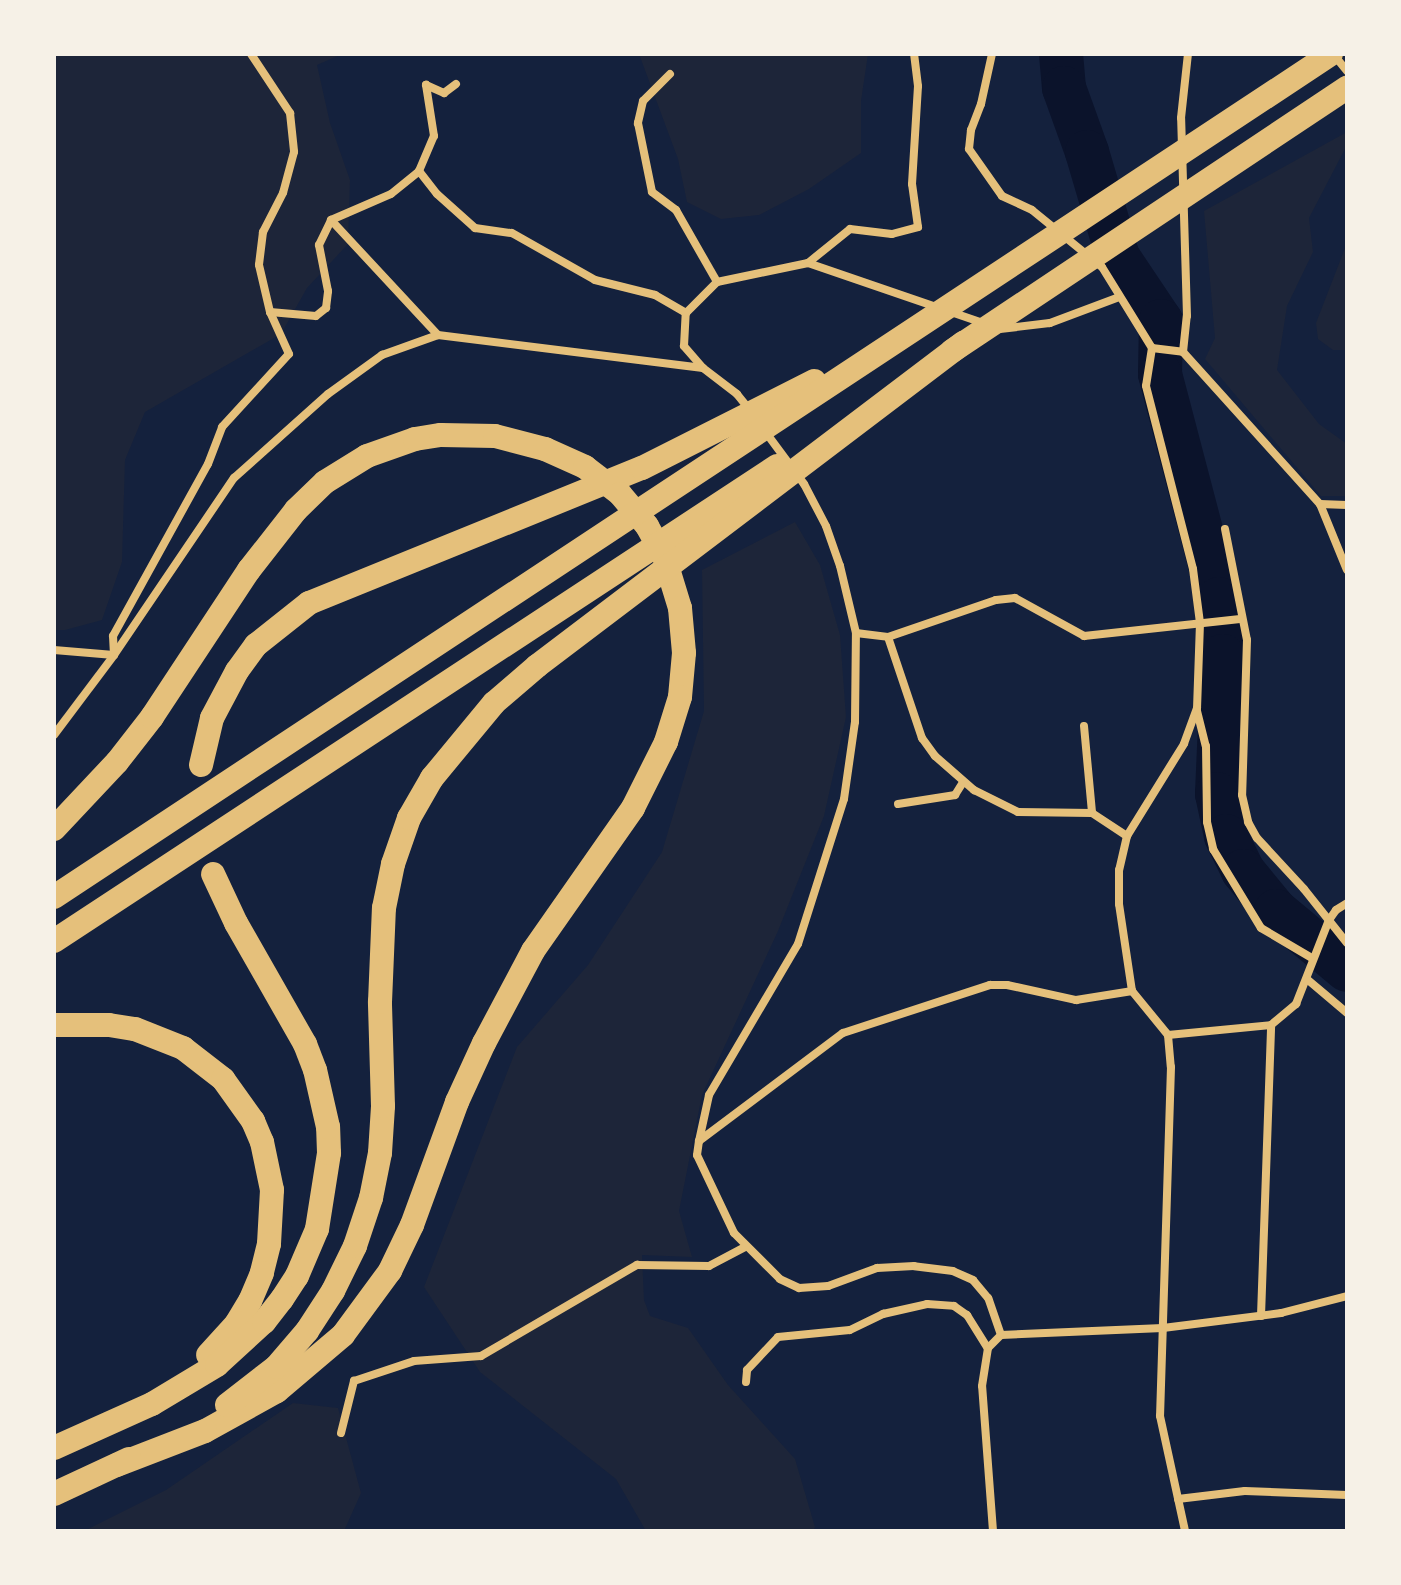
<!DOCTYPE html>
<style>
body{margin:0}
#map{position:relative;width:1401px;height:1585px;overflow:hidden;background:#14213d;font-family:"Roboto Serif",serif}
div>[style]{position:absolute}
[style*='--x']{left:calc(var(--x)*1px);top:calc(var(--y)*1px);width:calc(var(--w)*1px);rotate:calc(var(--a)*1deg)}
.green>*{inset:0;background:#1d2539}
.river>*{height:44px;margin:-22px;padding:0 22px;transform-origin:22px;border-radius:22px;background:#0b132b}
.minor>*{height:8px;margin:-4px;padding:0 4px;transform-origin:4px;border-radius:4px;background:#e5c07b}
.motorway>*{height:24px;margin:-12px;padding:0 12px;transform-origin:12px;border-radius:12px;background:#e5c07b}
span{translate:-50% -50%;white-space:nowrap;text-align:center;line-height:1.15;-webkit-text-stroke:6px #f6f1e7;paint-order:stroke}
.frame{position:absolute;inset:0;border:56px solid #f6f1e7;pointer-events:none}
</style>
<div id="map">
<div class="green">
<div style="clip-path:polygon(54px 54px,342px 54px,317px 65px,330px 123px,350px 180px,348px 244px,307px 288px,281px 334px,145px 412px,125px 460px,122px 562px,102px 620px,65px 630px,54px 630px)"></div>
<div style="clip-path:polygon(639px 54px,868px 54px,861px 101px,861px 153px,809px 189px,759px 215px,721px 219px,687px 202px,678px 159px)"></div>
<div style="clip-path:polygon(1347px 132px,1347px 145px,1309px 218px,1313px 252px,1287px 306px,1277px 370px,1319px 424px,1347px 444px,1347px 496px,1321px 496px,1205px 359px,1215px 338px,1204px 211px)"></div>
<div style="clip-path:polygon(1347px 243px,1347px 350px,1333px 350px,1318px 339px,1316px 323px)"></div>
<div style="clip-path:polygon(795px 522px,820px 565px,840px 635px,846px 717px,824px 816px,778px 931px,702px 1095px,679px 1211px,692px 1257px,642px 1255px,644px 1300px,650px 1316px,688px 1328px,728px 1385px,795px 1459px,815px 1527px,813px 1531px,646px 1531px,616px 1479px,480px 1372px,424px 1287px,517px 1047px,588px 965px,662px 852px,704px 711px,702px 570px)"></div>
<div style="clip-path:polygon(293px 1403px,338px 1408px,361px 1493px,344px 1531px,84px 1531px,166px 1490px)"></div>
</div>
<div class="river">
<div style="--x:1061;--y:54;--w:34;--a:85"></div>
<div style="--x:1064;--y:88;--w:68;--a:70.2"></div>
<div style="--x:1087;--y:152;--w:109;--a:73.6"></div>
<div style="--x:1118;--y:257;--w:77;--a:56.1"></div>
<div style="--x:1161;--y:321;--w:53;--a:91.1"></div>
<div style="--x:1160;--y:374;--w:233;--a:75.3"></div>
<div style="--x:1219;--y:599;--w:57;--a:86"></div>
<div style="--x:1223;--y:656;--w:138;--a:92.5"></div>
<div style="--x:1217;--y:794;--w:43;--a:77.9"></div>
<div style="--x:1226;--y:836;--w:39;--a:64"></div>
<div style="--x:1243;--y:871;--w:52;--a:50.5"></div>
<div style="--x:1276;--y:911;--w:92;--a:39.7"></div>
</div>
<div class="minor">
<div style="--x:251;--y:54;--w:71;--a:56.5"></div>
<div style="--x:290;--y:113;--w:39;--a:84"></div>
<div style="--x:294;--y:152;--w:42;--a:105"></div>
<div style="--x:283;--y:193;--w:44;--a:117.1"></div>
<div style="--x:263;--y:232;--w:33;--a:97"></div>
<div style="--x:259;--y:265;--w:48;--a:76.8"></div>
<div style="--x:270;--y:312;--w:46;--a:5"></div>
<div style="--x:316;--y:316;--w:13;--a:-39"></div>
<div style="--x:326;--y:308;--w:17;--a:-83"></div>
<div style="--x:328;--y:291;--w:47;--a:-101.1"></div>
<div style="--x:319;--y:245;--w:28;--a:-64"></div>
<div style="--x:331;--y:220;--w:157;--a:47.1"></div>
<div style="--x:992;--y:54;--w:51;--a:102.4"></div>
<div style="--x:981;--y:104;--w:28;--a:111"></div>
<div style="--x:971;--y:130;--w:19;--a:96"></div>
<div style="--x:969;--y:149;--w:57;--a:54.9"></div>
<div style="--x:1002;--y:196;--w:33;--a:25"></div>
<div style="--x:1032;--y:210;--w:90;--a:39.2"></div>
<div style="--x:1102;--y:267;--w:95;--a:58.3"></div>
<div style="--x:1152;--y:348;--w:38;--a:99"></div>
<div style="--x:1146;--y:386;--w:189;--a:75.6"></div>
<div style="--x:1193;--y:569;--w:54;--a:82.6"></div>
<div style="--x:1200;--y:623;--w:85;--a:92"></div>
<div style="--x:1197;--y:708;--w:38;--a:110"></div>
<div style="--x:1184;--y:744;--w:108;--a:121.8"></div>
<div style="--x:1127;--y:836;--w:35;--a:103"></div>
<div style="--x:1119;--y:870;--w:34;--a:90"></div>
<div style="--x:1119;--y:904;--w:88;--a:81.5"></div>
<div style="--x:1132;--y:991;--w:57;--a:50.7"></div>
<div style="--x:1168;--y:1035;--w:103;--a:-5.5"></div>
<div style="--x:1271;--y:1025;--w:33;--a:-40"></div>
<div style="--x:1296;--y:1004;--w:90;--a:-68.6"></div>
<div style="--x:1329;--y:920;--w:12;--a:-55"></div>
<div style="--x:1336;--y:910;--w:13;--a:-32"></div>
<div style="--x:1334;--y:55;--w:21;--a:51"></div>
<div style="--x:670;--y:74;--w:38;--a:135"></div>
<div style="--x:643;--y:101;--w:23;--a:103"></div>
<div style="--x:638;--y:123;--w:70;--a:78.5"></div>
<div style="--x:652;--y:192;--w:30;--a:37"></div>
<div style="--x:676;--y:210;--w:83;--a:60.3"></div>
<div style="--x:419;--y:171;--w:29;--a:52"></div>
<div style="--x:437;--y:194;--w:51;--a:41.8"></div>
<div style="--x:475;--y:228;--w:37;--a:8"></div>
<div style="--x:512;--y:233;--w:95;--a:29.5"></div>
<div style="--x:595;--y:280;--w:62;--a:14"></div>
<div style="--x:655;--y:295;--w:36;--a:30"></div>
<div style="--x:331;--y:220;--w:65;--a:-23.4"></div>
<div style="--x:391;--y:194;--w:36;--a:-39"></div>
<div style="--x:419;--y:171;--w:38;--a:-67"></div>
<div style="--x:434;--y:136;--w:52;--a:-98.9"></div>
<div style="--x:426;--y:85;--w:20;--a:24"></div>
<div style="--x:444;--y:93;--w:15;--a:-37"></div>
<div style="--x:808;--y:263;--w:54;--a:-39"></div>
<div style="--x:850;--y:229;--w:42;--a:6.8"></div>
<div style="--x:892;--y:234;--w:27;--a:-15"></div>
<div style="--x:918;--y:227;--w:43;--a:-97.9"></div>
<div style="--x:912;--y:184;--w:98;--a:-86.5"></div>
<div style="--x:918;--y:86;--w:32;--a:-97"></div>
<div style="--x:1000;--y:329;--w:50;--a:-6.8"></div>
<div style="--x:1050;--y:323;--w:74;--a:-20.6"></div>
<div style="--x:1152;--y:348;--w:31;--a:7"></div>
<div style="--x:1183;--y:352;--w:205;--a:48"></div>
<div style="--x:1320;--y:504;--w:71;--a:67.8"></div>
<div style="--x:1183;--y:352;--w:36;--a:-84"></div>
<div style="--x:1187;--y:316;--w:198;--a:-91.7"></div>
<div style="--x:1181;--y:118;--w:64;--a:-83.8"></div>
<div style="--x:749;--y:409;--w:19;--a:-129"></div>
<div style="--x:737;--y:394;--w:43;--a:-142.6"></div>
<div style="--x:703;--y:368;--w:29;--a:-131"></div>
<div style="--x:684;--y:346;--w:33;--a:-87"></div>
<div style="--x:686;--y:313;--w:44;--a:-45"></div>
<div style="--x:717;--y:282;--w:93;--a:-11.8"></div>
<div style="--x:808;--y:263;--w:185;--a:18.9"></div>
<div style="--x:1320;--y:504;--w:27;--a:2"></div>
<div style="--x:1225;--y:529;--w:113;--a:78.8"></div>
<div style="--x:1247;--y:640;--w:155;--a:91.8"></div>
<div style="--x:1242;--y:795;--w:28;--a:77"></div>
<div style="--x:1248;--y:822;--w:18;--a:61"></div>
<div style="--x:1257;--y:838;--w:69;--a:47.3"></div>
<div style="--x:1304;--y:889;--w:69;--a:51.5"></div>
<div style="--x:856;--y:633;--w:32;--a:7"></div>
<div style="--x:888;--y:637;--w:107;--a:71.4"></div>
<div style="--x:922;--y:738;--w:22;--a:54"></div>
<div style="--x:935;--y:756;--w:52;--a:41.1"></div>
<div style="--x:974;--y:790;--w:49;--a:26.6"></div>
<div style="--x:1018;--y:812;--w:74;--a:0.8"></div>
<div style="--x:1092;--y:813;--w:42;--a:33.3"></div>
<div style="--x:888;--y:637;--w:114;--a:-18.9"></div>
<div style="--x:996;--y:600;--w:19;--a:-6"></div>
<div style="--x:1015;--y:598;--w:79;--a:28.8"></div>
<div style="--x:1084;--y:636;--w:157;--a:-6.2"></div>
<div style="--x:54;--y:650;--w:60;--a:4.8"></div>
<div style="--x:114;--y:655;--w:19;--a:-93"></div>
<div style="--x:113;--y:636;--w:196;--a:-61.1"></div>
<div style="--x:208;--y:464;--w:40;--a:-69"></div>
<div style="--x:222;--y:427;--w:99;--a:-47.5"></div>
<div style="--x:289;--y:354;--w:46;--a:-114.3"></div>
<div style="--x:1197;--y:711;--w:36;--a:76"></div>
<div style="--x:1206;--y:746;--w:76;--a:89.2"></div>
<div style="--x:1207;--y:822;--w:28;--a:77"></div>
<div style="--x:1213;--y:849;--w:92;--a:58.7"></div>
<div style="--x:1261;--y:928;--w:59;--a:30.5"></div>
<div style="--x:1084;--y:726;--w:87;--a:84.7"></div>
<div style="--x:54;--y:735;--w:100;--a:-53.1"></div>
<div style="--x:114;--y:655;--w:214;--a:-55.9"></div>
<div style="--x:234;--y:478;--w:126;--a:-41.8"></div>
<div style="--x:328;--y:394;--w:67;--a:-35.8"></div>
<div style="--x:382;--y:355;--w:59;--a:-19.7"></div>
<div style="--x:438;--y:335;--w:267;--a:7.1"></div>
<div style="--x:898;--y:804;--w:58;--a:-9"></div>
<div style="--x:955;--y:795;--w:15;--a:-58"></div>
<div style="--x:1308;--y:980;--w:51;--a:40.2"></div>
<div style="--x:1168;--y:1035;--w:32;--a:85"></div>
<div style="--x:1171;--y:1067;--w:349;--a:91.8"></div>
<div style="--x:1160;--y:1416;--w:118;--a:77.7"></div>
<div style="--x:699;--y:1141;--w:47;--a:-77.7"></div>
<div style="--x:709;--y:1095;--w:175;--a:-59.5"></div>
<div style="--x:798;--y:944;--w:152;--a:-72.4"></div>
<div style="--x:844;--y:799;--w:78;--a:-81.9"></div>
<div style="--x:855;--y:722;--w:89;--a:-89.4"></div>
<div style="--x:856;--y:633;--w:69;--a:-103.4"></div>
<div style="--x:840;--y:566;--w:42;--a:-109.3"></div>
<div style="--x:826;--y:526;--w:47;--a:-117.6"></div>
<div style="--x:804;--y:484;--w:67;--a:-126.5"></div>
<div style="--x:1261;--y:1316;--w:291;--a:-88"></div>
<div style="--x:1001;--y:1335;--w:39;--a:-109"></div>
<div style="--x:988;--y:1298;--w:23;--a:-130"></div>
<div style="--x:973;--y:1280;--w:22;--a:-156"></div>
<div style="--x:953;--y:1271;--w:39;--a:-173"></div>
<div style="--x:914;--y:1266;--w:37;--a:177"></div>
<div style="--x:877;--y:1268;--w:52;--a:159.8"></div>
<div style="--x:828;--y:1286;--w:29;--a:176"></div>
<div style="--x:799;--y:1288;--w:21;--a:-155"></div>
<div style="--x:780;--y:1279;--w:65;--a:-135"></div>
<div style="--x:734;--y:1233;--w:86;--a:-115.4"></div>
<div style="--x:697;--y:1155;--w:14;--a:-82"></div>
<div style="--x:699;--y:1141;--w:180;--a:-36.9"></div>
<div style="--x:843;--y:1033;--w:155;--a:-18.1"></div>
<div style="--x:990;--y:985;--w:17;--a:0"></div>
<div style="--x:1007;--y:985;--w:71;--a:12.3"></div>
<div style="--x:1076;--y:1000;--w:57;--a:-9.1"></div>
<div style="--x:746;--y:1382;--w:12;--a:-85"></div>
<div style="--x:747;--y:1370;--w:45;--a:-46.8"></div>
<div style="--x:778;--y:1337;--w:72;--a:-5.6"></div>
<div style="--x:850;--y:1330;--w:37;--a:-26"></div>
<div style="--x:883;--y:1314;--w:45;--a:-12.8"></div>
<div style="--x:927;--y:1304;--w:27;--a:4"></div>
<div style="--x:954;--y:1306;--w:16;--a:35"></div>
<div style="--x:967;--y:1315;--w:39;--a:58"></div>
<div style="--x:341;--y:1433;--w:54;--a:-76"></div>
<div style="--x:354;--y:1381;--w:63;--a:-18.4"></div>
<div style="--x:414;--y:1361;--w:67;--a:-4.3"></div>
<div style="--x:481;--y:1356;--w:181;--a:-30.3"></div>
<div style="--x:637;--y:1265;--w:72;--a:0.8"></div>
<div style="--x:709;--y:1266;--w:41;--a:-27.8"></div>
<div style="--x:1178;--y:1499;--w:67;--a:-6.8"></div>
<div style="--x:1245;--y:1491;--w:102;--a:2.2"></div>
<div style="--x:993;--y:1531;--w:145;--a:-94.3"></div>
<div style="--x:982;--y:1386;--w:38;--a:-81"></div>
<div style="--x:988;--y:1348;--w:18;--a:-45"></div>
<div style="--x:1001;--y:1335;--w:162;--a:-2.5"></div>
<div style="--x:1163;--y:1328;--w:119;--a:-7.2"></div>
<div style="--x:1281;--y:1313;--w:68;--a:-14.4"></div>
</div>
<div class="motorway">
<div style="--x:952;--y:351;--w:475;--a:-33.7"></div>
<div style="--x:201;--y:765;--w:48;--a:-76.8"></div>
<div style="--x:212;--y:718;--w:53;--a:-62"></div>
<div style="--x:237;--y:671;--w:32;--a:-54"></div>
<div style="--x:256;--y:645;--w:68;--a:-38.4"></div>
<div style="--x:309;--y:603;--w:359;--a:-22.1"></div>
<div style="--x:642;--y:468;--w:193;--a:-26.8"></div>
<div style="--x:54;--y:829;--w:92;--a:-46.8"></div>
<div style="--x:117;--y:762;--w:57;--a:-52.1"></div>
<div style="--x:152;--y:717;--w:176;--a:-56.6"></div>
<div style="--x:249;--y:570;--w:76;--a:-51.9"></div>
<div style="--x:296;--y:510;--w:40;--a:-44"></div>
<div style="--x:325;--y:482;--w:49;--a:-31.8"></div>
<div style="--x:367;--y:456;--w:51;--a:-19.5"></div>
<div style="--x:415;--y:439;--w:26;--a:-9"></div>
<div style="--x:441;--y:435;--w:54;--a:1.1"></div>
<div style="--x:495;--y:436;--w:52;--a:14.6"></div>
<div style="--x:545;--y:449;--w:44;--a:24.2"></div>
<div style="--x:585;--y:467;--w:44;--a:37.6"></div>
<div style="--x:620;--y:494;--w:42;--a:49.8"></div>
<div style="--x:647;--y:526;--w:38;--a:61"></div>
<div style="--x:665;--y:559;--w:51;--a:73"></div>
<div style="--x:680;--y:608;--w:45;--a:84.9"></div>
<div style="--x:684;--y:653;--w:44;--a:95.2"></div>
<div style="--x:680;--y:697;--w:47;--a:107.3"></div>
<div style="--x:666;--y:742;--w:74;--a:116.6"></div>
<div style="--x:633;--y:808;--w:174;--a:125"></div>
<div style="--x:533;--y:951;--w:104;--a:118"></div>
<div style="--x:484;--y:1043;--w:65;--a:114.6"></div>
<div style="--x:457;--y:1102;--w:131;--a:110.1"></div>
<div style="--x:412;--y:1225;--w:51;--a:115.6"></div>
<div style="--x:390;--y:1271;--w:79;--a:126.3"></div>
<div style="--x:343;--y:1335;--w:87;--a:139.7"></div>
<div style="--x:277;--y:1391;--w:82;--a:150.9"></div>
<div style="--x:205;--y:1431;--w:94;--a:158.9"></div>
<div style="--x:54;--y:897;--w:1530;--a:-33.43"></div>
<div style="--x:54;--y:941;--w:865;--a:-33.3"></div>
<div style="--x:54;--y:1025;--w:55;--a:0"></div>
<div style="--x:109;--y:1025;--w:26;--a:9"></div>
<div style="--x:135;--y:1029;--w:52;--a:21.6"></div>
<div style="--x:183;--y:1048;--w:51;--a:37.8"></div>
<div style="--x:223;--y:1079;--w:52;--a:54.5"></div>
<div style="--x:253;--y:1121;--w:23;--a:67"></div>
<div style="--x:262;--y:1142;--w:49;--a:78.2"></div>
<div style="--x:272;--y:1190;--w:54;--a:93.2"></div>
<div style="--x:269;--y:1244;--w:30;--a:104"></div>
<div style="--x:262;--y:1273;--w:30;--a:113"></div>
<div style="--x:250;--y:1301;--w:26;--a:121"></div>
<div style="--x:237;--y:1323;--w:43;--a:132.2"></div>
<div style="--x:227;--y:1405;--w:62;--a:-37.8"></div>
<div style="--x:276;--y:1367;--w:48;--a:-49.3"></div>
<div style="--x:307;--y:1331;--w:48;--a:-57"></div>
<div style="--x:333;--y:1291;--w:50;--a:-63.9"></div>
<div style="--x:355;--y:1246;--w:51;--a:-71.6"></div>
<div style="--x:371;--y:1198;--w:46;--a:-78.7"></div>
<div style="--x:380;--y:1153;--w:47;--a:-86.3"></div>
<div style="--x:383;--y:1106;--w:104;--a:-91.7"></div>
<div style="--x:380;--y:1002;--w:94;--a:-87.6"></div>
<div style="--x:384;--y:908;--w:45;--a:-78.4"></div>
<div style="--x:393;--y:864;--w:49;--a:-70.8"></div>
<div style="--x:409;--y:818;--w:46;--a:-60.1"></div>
<div style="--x:432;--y:778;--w:97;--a:-50.4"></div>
<div style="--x:494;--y:703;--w:57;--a:-40.7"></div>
<div style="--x:537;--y:666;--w:535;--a:-37.17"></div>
<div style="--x:54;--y:1448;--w:107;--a:-24.2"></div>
<div style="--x:152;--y:1404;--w:76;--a:-31"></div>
<div style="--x:217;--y:1365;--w:64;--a:-42.5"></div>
<div style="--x:264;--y:1322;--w:29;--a:-52"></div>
<div style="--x:282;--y:1299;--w:27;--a:-57"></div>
<div style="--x:297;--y:1276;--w:51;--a:-66.9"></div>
<div style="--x:317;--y:1229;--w:77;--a:-81"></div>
<div style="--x:329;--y:1153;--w:26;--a:-92"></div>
<div style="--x:328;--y:1127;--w:58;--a:-102.8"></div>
<div style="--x:315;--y:1070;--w:28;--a:-111"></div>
<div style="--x:305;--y:1044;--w:139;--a:-119.7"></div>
<div style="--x:236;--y:923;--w:54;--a:-115.1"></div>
<div style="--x:54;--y:1494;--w:83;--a:-25"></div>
</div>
<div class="frame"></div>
</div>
